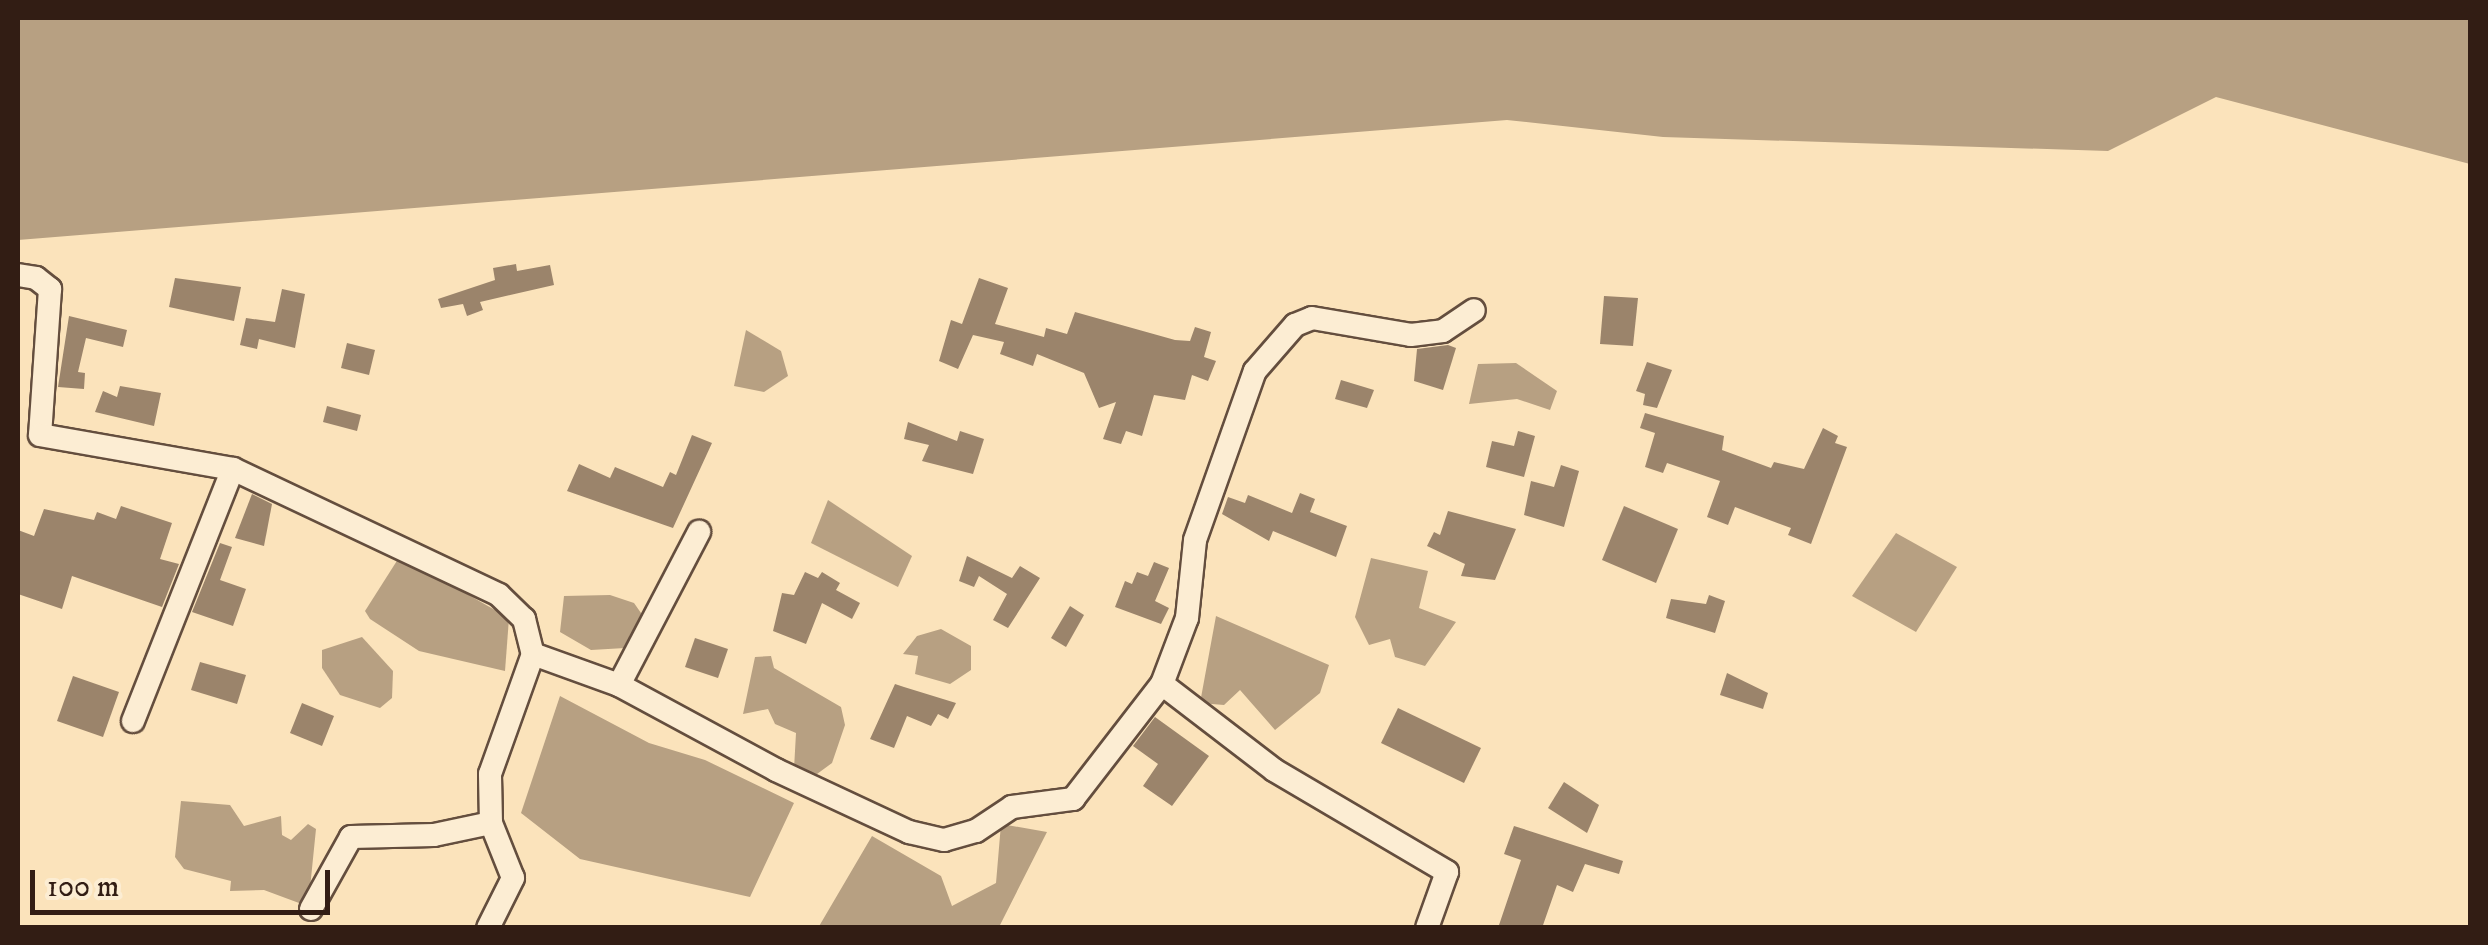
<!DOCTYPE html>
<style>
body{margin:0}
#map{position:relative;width:2488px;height:945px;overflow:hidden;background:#fbe3bb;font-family:"IM FELL DW Pica",serif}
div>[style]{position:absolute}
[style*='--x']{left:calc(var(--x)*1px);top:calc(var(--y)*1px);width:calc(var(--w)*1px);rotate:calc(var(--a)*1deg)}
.water>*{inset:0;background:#b7a082}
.building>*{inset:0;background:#9b846b}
.roads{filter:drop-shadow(2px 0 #644e3e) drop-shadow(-2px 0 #644e3e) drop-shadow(0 2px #644e3e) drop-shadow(0 -2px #644e3e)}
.minor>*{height:22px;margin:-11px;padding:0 11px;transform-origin:11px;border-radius:11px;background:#fcedd3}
span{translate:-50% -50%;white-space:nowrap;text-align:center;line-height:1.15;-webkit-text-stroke:9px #fcedd3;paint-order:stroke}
.frame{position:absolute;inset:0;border:20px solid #321d14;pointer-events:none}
.scale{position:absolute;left:30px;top:870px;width:300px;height:45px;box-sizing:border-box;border:5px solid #321d14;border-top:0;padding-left:12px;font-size:30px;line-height:35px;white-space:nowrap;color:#321d14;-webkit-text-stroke:8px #fcedd3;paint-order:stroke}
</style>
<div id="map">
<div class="water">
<div style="clip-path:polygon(18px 18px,2470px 18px,2470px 164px,2216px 97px,2108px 151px,1663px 137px,1507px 120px,18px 240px)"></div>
<div style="clip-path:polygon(746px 330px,781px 351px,788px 376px,764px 392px,734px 386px)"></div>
<div style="clip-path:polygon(1516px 363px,1557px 391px,1550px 410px,1517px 399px,1469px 404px,1478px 364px)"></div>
<div style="clip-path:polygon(828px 500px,912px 556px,898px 587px,811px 543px)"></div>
<div style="clip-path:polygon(1896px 533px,1957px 567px,1916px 632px,1852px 596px)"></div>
<div style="clip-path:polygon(400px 556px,509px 618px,505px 671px,419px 651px,370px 619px,365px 611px)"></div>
<div style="clip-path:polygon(1371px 558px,1428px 571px,1419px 608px,1456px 622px,1425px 666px,1395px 657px,1390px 639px,1369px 645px,1355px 617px)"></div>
<div style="clip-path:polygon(610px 595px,634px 603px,641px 613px,643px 633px,630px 635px,625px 648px,591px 650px,560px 632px,564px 596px)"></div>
<div style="clip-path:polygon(1216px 616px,1329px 665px,1320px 693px,1275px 730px,1240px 690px,1224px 705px,1200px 703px)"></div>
<div style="clip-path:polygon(941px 629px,971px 646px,971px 670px,950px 684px,915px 674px,918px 656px,903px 654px,917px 636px)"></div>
<div style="clip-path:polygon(362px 637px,393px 671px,392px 698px,380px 708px,340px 695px,322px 668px,322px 650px)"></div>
<div style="clip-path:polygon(771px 656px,774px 668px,841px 707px,845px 725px,832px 763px,817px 774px,794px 769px,796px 733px,775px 724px,768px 709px,743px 714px,755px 657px)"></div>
<div style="clip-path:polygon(560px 696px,649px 743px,705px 760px,794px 803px,750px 897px,580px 859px,521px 813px)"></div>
<div style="clip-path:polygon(181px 801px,230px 805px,244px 826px,281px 816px,282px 835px,291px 840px,308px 824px,316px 829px,309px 898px,299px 903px,264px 890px,230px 891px,231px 881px,184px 869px,175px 857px)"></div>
<div style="clip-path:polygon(1001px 824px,1047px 832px,999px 927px,818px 928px,872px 836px,941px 876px,952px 906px,996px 883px)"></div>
</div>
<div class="building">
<div style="clip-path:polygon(516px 264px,517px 271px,550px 265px,554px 285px,480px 302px,483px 310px,467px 316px,463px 304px,441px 308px,438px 299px,495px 280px,493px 268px)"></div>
<div style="clip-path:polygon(175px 278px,241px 287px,234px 321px,169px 307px)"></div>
<div style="clip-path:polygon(979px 278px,1008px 288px,995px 324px,1044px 337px,1046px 328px,1067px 334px,1075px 312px,1175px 340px,1190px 341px,1195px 327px,1211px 332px,1204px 357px,1216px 361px,1208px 381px,1192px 375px,1185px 400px,1154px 395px,1142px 436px,1126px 431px,1121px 444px,1103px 439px,1116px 402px,1099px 408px,1084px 373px,1037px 354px,1033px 366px,1000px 354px,1004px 342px,973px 335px,958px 369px,939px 361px,951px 320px,962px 324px)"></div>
<div style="clip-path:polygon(282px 289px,305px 294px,295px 348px,259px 339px,257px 349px,240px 345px,246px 318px,275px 322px)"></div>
<div style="clip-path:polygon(1604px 296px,1638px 298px,1633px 346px,1600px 344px)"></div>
<div style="clip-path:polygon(69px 316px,127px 330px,123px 347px,86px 338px,78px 372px,85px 373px,84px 389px,58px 387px)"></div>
<div style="clip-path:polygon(347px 343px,375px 350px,369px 375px,341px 368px)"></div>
<div style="clip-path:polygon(1448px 345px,1456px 348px,1443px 390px,1414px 381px,1417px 349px)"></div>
<div style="clip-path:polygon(1647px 362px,1672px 370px,1657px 408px,1643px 405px,1645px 394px,1636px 391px)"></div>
<div style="clip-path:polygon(1341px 380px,1374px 390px,1367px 408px,1335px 399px)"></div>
<div style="clip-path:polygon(120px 386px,161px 393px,154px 426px,95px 412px,103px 391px,117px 397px)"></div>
<div style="clip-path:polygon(327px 406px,361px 415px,357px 431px,323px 422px)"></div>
<div style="clip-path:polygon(1645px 413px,1724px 436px,1722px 450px,1771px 468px,1774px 462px,1804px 469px,1823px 428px,1838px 436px,1835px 443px,1847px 447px,1811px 544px,1788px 535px,1791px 528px,1735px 507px,1728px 525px,1707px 517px,1720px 481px,1667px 463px,1663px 473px,1645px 467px,1655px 433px,1640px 428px)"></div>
<div style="clip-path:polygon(908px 422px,957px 441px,960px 431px,984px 439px,973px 474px,922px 461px,929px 445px,904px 439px)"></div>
<div style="clip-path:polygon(1518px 431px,1535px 436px,1524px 477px,1486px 467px,1492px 441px,1514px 446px)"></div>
<div style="clip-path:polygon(692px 435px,712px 443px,673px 528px,567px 491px,579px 464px,610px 478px,615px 467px,663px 487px,670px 472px,676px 475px)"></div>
<div style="clip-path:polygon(1561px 465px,1579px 471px,1564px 527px,1524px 515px,1531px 481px,1554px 487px)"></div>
<div style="clip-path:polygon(1300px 493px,1315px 499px,1310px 512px,1347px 526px,1336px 557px,1273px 531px,1269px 541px,1222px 514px,1228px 497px,1245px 503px,1248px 495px,1292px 513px)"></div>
<div style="clip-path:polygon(252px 494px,272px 504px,264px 546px,235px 538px)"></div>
<div style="clip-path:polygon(121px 506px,172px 523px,160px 559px,179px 564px,162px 607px,72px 576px,62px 609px,18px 594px,18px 530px,34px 536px,44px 509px,94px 520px,97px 512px,116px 519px)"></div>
<div style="clip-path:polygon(1624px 506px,1678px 529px,1656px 583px,1602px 560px)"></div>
<div style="clip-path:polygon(1448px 511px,1516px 529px,1495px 580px,1461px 576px,1465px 564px,1427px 546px,1434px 532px,1440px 535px)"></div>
<div style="clip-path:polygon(220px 543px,232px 547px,220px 580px,246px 589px,233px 626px,192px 612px)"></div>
<div style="clip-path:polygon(967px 556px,1012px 578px,1020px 566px,1040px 578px,1008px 628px,993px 620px,1007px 594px,979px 576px,974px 587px,959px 581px)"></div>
<div style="clip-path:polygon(1154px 562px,1169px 568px,1155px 601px,1169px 608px,1161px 624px,1115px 607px,1125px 581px,1132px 584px,1137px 572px,1148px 576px)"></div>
<div style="clip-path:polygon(805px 572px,818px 578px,822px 572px,840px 583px,836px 590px,860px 603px,852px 619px,822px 603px,806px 644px,773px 631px,782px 593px,794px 595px)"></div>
<div style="clip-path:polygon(1709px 595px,1725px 601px,1715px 633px,1666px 618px,1671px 599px,1706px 604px)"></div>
<div style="clip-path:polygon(1070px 606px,1084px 615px,1066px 647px,1051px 638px)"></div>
<div style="clip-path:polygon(695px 638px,728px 649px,718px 678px,685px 667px)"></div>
<div style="clip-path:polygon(200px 662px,246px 675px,237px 704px,191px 690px)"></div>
<div style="clip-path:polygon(1727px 673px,1768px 693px,1763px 709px,1720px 695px)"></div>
<div style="clip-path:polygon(73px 676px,119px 692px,103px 737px,57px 721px)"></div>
<div style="clip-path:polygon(895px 684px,904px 687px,956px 703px,948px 719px,938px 714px,931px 726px,907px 716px,894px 748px,870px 739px)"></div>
<div style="clip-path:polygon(302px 703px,334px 716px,322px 746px,290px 733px)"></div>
<div style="clip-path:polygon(1398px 708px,1481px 748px,1464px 783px,1381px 743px)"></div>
<div style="clip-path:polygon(1155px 717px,1209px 756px,1172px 806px,1143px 786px,1158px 764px,1133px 746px)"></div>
<div style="clip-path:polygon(1564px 782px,1599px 805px,1587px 833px,1548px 808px)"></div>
<div style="clip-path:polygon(1514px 826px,1623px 861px,1619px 874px,1585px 864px,1573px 892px,1557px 885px,1542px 928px,1498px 928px,1521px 860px,1504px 854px)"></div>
</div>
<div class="roads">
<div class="minor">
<div style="--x:18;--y:275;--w:18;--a:9"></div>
<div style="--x:36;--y:278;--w:18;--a:38"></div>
<div style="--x:50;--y:289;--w:146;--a:93.9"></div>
<div style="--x:40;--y:435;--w:196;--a:10"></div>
<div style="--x:1162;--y:684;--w:71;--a:-69.3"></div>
<div style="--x:1187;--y:618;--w:78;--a:-84.1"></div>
<div style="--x:1195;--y:540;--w:179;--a:-70.5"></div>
<div style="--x:1255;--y:371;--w:61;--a:-49"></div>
<div style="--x:1295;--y:325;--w:18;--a:-22"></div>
<div style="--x:1312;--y:318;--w:100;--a:9.7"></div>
<div style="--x:1411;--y:335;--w:32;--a:-7"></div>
<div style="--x:1443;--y:331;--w:37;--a:-34"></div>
<div style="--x:619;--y:685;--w:173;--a:-62.4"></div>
<div style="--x:133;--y:721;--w:271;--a:-68.4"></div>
<div style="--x:233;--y:469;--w:294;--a:25.3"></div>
<div style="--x:499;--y:595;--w:35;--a:44"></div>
<div style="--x:524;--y:619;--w:36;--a:76"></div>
<div style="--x:311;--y:909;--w:82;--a:-60.9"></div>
<div style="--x:351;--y:837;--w:83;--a:-1.4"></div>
<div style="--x:434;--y:835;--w:58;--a:-11.9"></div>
<div style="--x:488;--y:928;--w:56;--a:-63.4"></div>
<div style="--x:513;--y:878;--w:59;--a:-111.8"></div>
<div style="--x:491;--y:823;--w:49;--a:-91.2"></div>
<div style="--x:490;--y:774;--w:127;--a:-70.3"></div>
<div style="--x:533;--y:654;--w:91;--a:19.8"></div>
<div style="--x:619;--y:685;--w:179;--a:28.4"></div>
<div style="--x:776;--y:770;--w:147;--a:25"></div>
<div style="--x:909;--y:832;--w:36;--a:13"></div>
<div style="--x:944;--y:840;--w:33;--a:-16"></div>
<div style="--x:976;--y:831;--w:43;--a:-33.7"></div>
<div style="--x:1012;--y:807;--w:62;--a:-7.5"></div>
<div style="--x:1073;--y:799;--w:145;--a:-52.3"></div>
<div style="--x:1162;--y:684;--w:141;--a:37.5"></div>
<div style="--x:1274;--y:770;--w:201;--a:30.5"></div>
<div style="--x:1447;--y:872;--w:59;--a:109.7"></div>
</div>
</div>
<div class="frame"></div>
<div class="scale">100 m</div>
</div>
